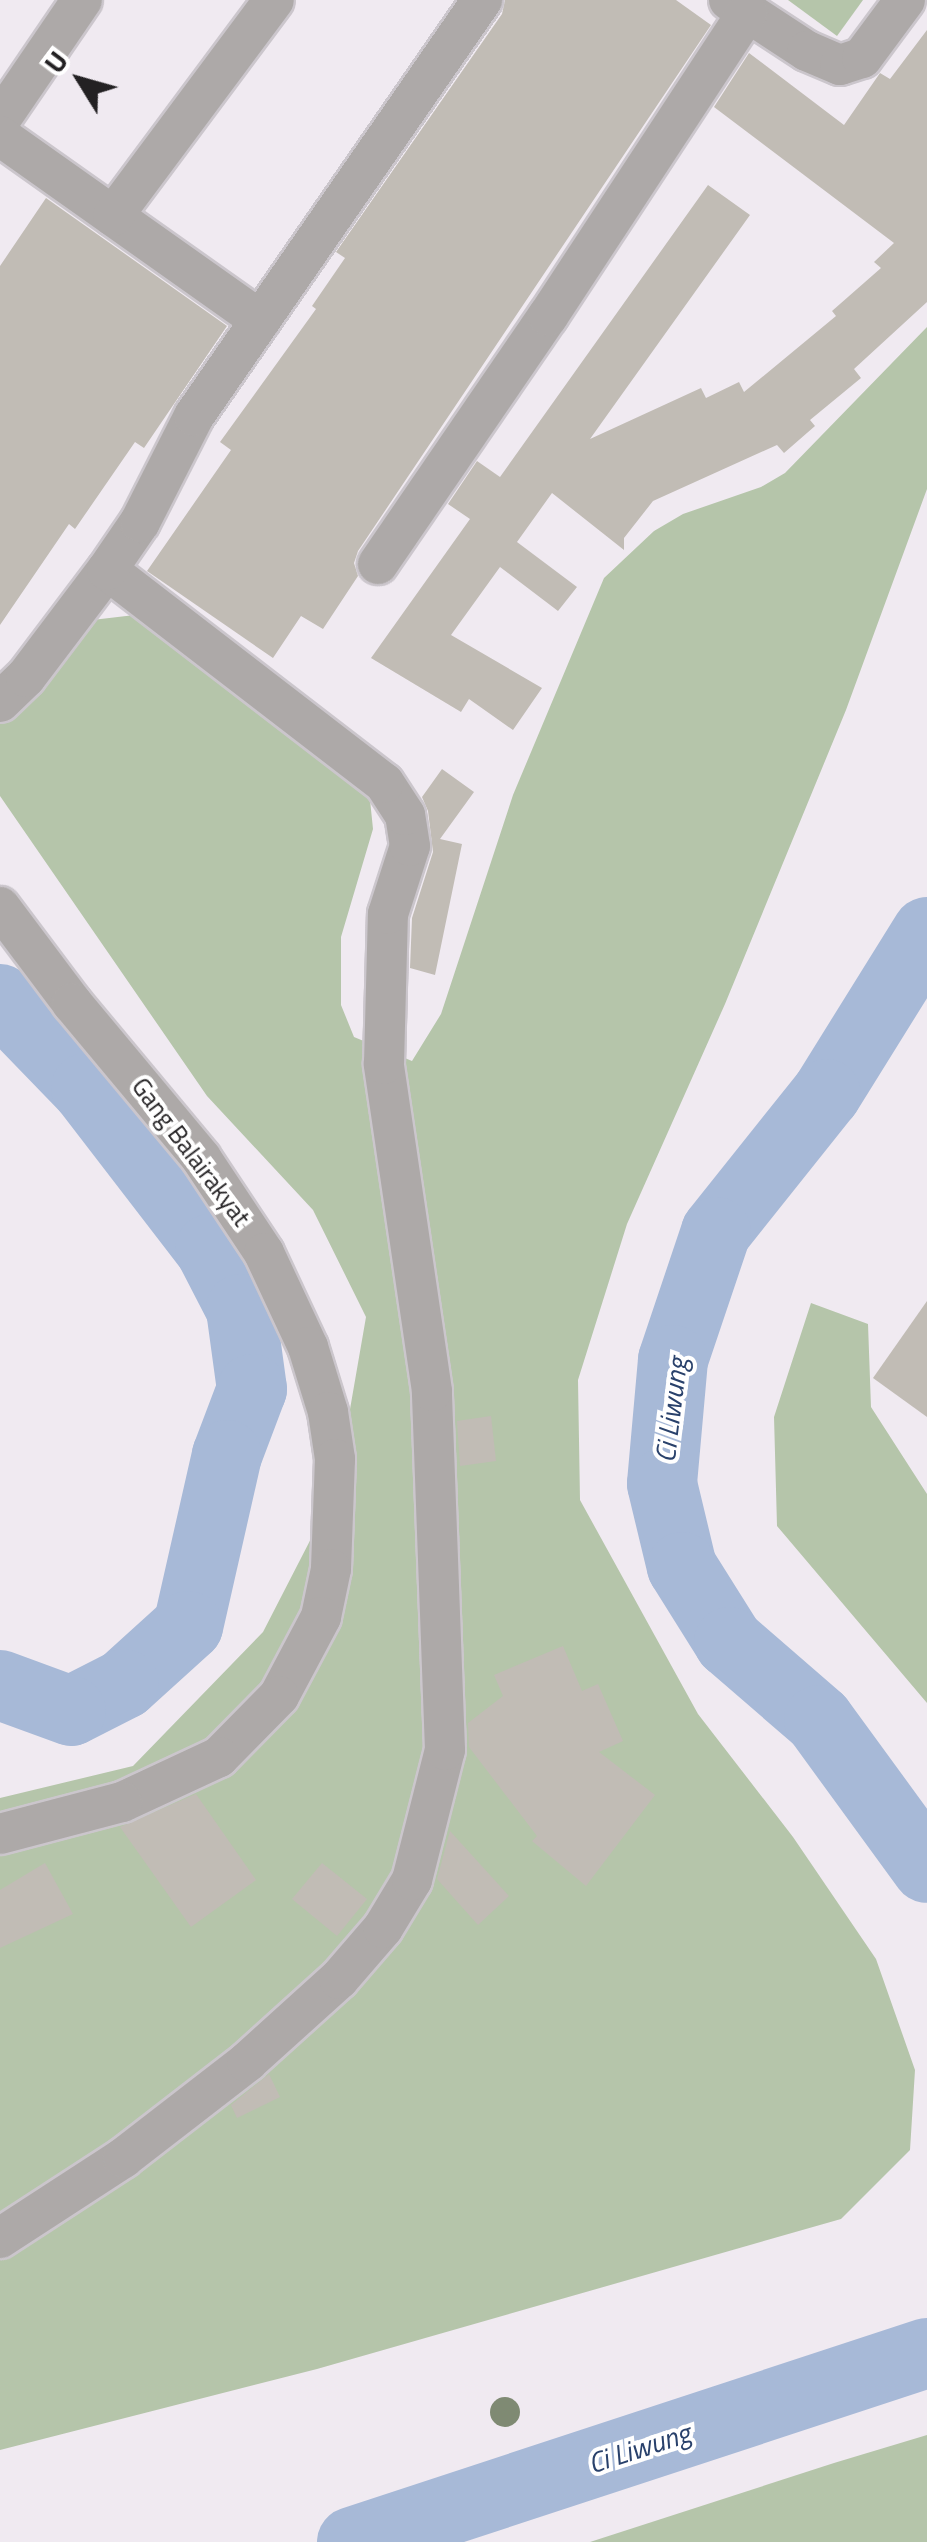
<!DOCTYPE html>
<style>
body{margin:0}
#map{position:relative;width:927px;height:2542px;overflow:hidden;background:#f0eaf1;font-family:"Titillium Web",sans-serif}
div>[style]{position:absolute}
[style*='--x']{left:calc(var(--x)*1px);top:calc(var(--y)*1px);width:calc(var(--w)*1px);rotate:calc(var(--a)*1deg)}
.green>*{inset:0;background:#b5c5aa}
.river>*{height:70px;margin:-35px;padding:0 35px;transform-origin:35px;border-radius:35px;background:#a7b9d7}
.building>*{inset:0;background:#c1bcb5}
.roads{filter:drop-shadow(2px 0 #cbc6cc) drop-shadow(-2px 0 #cbc6cc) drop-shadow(0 2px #cbc6cc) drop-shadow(0 -2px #cbc6cc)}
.minor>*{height:40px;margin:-20px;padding:0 20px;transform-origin:20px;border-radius:20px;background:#ada9a8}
.trees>*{width:30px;height:30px;margin:-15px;border-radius:50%;background:#7f8a73}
span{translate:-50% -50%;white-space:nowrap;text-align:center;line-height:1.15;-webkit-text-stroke:8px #fff;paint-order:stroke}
.street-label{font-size:25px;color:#232123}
.water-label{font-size:28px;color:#29416b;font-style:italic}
.north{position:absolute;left:30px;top:30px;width:100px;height:100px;-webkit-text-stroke:8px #fff;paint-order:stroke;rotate:307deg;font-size:28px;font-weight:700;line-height:40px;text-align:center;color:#232123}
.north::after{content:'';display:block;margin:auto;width:35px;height:45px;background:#232123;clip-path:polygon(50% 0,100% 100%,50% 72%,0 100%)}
</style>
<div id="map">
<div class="green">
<div style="clip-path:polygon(788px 0,863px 0,837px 36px)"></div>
<div style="clip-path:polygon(927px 327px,927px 489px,846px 710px,725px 1004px,627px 1224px,578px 1380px,580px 1500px,698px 1714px,793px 1837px,876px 1959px,915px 2070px,910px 2150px,841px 2219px,317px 2369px,0 2450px,0 1798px,133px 1766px,263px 1632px,317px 1527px,345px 1438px,366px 1317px,313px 1210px,207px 1096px,0 796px,0 678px,50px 625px,177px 610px,369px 790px,373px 829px,341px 937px,341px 1005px,354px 1037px,412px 1061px,441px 1014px,513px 795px,604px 578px,654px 531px,683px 514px,761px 487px,785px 473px)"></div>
<div style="clip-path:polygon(811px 1303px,868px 1324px,871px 1407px,927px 1494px,927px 1703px,777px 1526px,774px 1417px)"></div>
<div style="clip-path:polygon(927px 2435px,927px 2542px,590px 2542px,834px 2463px)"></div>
</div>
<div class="river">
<div style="--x:927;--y:932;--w:191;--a:121.9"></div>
<div style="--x:826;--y:1094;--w:176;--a:128.6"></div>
<div style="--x:716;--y:1232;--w:135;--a:108.6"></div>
<div style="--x:673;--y:1360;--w:124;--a:95.1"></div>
<div style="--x:662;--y:1484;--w:85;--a:76.5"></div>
<div style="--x:682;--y:1567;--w:89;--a:57.9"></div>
<div style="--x:729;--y:1642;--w:119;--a:40.9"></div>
<div style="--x:819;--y:1720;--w:183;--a:53.9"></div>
<div style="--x:0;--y:999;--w:124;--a:46"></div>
<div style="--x:86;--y:1088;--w:203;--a:52.4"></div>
<div style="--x:210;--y:1249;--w:68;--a:62.7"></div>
<div style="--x:241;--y:1309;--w:81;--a:82.2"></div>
<div style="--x:252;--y:1389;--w:71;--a:110.7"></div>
<div style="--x:227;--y:1455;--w:175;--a:102.8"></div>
<div style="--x:188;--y:1626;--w:86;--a:137.8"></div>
<div style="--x:124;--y:1684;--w:59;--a:153"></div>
<div style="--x:71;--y:1711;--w:76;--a:-159.9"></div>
<div style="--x:352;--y:2542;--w:605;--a:-18.2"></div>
</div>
<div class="building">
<div style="clip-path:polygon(505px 0,676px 0,711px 25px,358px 551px,354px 563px,358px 576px,323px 629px,301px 616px,273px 658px,147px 571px,231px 450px,220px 442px,316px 309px,312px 306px,345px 258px,336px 252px,502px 14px)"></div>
<div style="clip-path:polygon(927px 30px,927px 302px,854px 369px,861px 378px,810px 420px,815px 426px,784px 453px,777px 445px,653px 501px,624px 538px,624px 550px,552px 493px,517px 542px,577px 587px,558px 611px,500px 567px,451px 635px,542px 688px,513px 730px,469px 699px,461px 712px,371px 658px,470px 519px,448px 504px,477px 461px,500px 477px,708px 185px,750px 215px,590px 439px,701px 388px,706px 398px,739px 382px,744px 392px,836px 316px,832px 311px,881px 268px,874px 262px,894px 243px,714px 107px,749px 53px,844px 125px,880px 73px,890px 79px)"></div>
<div style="clip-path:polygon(46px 198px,227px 326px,144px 448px,135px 442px,75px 529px,69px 524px,0 625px,0 266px)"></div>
<div style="clip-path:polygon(442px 769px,474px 792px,440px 839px,462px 844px,435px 975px,410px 968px,412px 918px,433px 852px,428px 811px,422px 797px)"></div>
<div style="clip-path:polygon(927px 1301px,927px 1417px,873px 1378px)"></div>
<div style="clip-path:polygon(491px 1416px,496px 1461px,460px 1466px,457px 1421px)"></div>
<div style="clip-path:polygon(563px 1646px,582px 1691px,598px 1684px,623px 1741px,599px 1752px,655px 1795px,586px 1886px,532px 1841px,537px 1836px,469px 1747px,468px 1723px,503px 1696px,494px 1675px)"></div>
<div style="clip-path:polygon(196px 1794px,256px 1880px,191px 1927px,120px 1827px)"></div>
<div style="clip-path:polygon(450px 1831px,509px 1896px,478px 1925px,437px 1879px)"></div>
<div style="clip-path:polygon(45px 1863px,73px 1914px,0 1948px,0 1890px)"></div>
<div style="clip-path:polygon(322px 1863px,367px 1899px,337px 1936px,292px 1899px)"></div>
<div style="clip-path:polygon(269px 2074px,280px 2097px,237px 2118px,231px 2105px)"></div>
</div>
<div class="roads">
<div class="minor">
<div style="--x:729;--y:0;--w:93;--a:33.2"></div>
<div style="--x:807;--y:51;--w:36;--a:23"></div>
<div style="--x:840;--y:65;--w:23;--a:-18"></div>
<div style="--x:862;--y:58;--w:72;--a:-53.4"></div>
<div style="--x:0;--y:120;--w:145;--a:-55.7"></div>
<div style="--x:0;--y:136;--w:319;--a:35.3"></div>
<div style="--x:113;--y:216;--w:269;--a:-53.3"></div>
<div style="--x:378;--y:564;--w:301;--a:-55.6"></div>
<div style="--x:548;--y:316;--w:363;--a:-56.7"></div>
<div style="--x:0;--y:702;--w:36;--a:-44"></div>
<div style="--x:26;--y:677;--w:134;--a:-52.9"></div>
<div style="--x:0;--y:907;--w:120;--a:53.1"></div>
<div style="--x:72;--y:1003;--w:202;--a:50.2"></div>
<div style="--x:201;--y:1158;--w:114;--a:56.4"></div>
<div style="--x:264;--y:1253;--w:104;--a:64.9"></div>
<div style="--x:308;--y:1347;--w:68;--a:72.9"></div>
<div style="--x:328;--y:1412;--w:48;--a:81.5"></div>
<div style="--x:335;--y:1459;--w:110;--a:92.1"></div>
<div style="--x:331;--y:1569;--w:49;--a:101.8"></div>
<div style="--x:321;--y:1617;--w:89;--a:118"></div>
<div style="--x:279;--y:1696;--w:86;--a:134.5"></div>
<div style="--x:219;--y:1757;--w:107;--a:155.1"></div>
<div style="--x:122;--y:1802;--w:126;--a:165.3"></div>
<div style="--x:0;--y:2238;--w:147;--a:-33"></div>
<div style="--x:123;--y:2158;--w:157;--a:-37.7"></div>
<div style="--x:247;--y:2062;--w:124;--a:-42.1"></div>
<div style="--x:339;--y:1979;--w:67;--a:-49.2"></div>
<div style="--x:383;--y:1928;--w:56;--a:-58.9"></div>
<div style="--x:412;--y:1880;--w:134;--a:-75.8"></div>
<div style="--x:445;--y:1750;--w:359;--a:-92.1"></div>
<div style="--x:432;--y:1391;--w:331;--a:-98.4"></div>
<div style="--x:384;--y:1064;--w:150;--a:-88.5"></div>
<div style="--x:388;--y:914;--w:71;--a:-72.1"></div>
<div style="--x:410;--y:846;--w:31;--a:-99"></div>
<div style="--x:405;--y:815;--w:38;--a:-123"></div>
<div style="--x:384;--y:783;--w:349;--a:-142.4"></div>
<div style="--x:107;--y:570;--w:58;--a:-55.5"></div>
<div style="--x:140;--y:522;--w:119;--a:-63"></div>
<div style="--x:194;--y:416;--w:506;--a:-55.3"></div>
</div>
</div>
<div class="trees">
<div style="left:505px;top:2412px"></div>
</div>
<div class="street-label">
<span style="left:191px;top:1152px;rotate:53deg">Gang Balairakyat</span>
</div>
<div class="water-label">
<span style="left:671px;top:1410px;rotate:-83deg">Ci Liwung</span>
<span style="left:639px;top:2448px;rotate:-18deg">Ci Liwung</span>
</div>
<div class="north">U</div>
</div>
